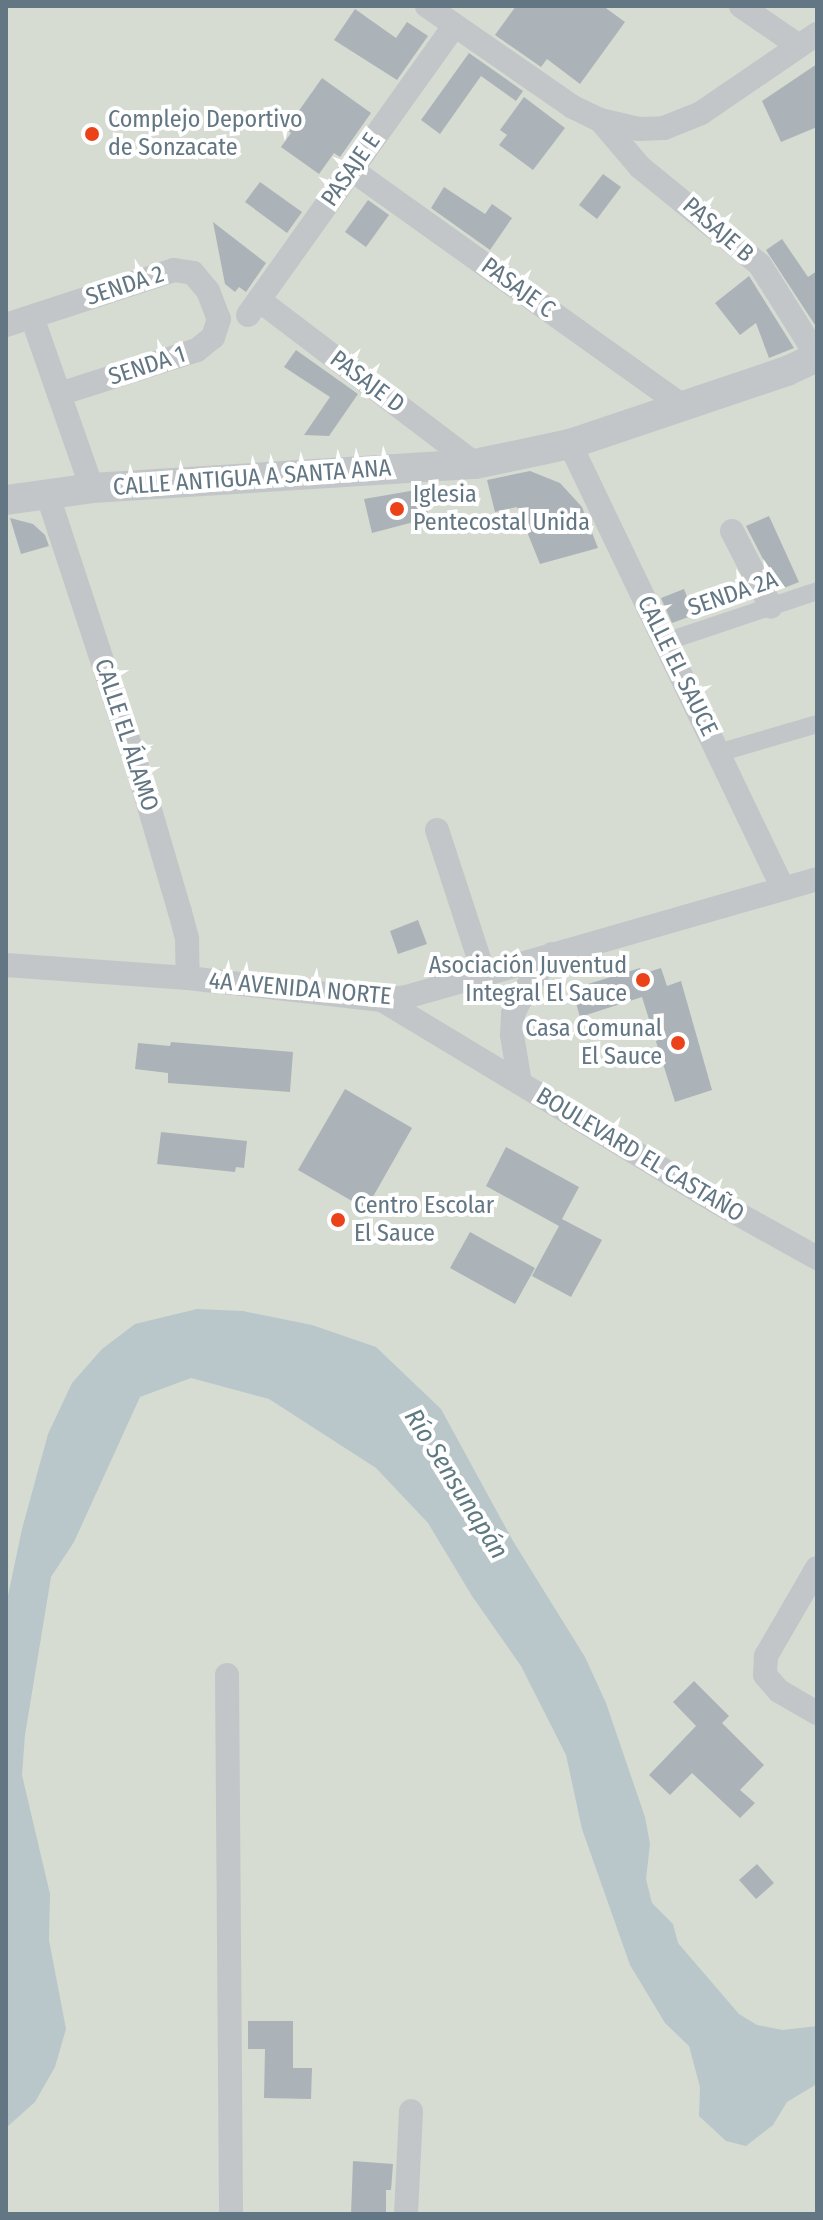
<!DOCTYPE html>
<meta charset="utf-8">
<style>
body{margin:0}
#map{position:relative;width:823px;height:2220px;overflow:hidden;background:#f5f5f1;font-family:"Fira Sans Condensed",sans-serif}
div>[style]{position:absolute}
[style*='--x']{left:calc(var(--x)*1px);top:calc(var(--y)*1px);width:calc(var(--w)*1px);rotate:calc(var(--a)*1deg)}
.green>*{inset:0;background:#d6dcd2}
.water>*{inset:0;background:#b9c7cb}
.building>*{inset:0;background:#abb3b8}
.pedestrian>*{height:18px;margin:-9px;padding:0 9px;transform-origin:9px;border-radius:9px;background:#c2c6c9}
.minor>*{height:24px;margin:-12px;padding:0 12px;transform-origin:12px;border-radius:12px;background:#c2c6c9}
.tertiary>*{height:30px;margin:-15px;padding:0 15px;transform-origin:15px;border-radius:15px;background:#c2c6c9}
.dots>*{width:22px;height:22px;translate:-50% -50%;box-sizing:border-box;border:4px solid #fff;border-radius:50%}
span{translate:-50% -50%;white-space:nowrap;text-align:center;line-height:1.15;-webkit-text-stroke:8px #fff;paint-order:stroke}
.poi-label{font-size:24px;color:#627683}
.left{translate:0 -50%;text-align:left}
.right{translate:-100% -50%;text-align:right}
.street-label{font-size:24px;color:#627683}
.water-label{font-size:26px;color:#5e7981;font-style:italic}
.frame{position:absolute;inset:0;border:8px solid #627683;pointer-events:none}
</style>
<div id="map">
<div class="green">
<div style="clip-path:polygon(6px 6px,817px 6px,817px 2214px,6px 2214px)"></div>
</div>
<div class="water">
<div style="clip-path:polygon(197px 1309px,243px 1311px,312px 1325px,376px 1347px,441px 1409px,513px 1541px,585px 1657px,606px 1703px,645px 1817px,650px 1844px,646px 1879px,652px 1903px,673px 1924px,678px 1943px,739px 2014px,757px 2025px,783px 2030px,817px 2026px,817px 2084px,787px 2102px,773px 2125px,746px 2146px,726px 2141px,699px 2116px,700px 2087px,689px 2046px,665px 2023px,630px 1965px,582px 1829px,566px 1755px,521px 1666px,472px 1596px,428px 1523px,376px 1468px,269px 1399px,191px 1378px,140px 1397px,74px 1542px,51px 1577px,25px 1735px,22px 1775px,50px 1894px,49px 1940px,66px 2029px,55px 2067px,35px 2102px,6px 2128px,6px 1605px,22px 1529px,48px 1434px,72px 1383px,102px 1349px,135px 1324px)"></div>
</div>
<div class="building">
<div style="clip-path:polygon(516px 6px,603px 6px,625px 22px,580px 84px,547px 59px,541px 67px,495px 35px)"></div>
<div style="clip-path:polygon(355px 9px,396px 38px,407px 22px,428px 36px,397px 80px,334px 40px)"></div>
<div style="clip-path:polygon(469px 53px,523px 91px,516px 101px,481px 76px,440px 134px,421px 120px)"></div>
<div style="clip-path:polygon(817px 64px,817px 127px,781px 142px,762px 101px)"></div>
<div style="clip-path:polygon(322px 78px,371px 113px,340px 157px,334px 153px,319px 174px,281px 147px,291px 133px,286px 129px)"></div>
<div style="clip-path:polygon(524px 97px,565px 128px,533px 170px,499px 145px,507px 135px,500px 130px)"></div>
<div style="clip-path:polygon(603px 174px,621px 187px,597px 219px,579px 205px)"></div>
<div style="clip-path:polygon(260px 182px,302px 212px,287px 233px,245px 202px)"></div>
<div style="clip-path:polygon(444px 187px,485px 214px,492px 204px,512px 218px,490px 250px,431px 208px)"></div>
<div style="clip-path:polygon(368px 200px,389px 215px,366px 247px,345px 232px)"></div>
<div style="clip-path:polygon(213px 222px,266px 263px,246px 292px,239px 287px,235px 292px,225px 284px)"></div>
<div style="clip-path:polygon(782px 239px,808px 277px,817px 271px,817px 328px,766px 250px)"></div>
<div style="clip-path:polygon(749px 276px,794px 348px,769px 358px,756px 323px,740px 335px,715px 303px)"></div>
<div style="clip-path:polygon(296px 350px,358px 394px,329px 436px,304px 435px,330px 397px,284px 367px)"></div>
<div style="clip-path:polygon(530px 471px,560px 483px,582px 507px,598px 548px,540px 564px,517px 507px,495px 512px,487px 480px)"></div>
<div style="clip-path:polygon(422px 489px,429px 518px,372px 533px,364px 499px)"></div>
<div style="clip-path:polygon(769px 516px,799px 582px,779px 590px,746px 526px)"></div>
<div style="clip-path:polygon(10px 518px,33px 524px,45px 535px,49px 546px,21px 554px)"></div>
<div style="clip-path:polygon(684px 589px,694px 615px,672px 623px,661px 598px)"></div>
<div style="clip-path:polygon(418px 920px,427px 944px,398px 954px,390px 931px)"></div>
<div style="clip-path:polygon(640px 968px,642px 974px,661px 968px,667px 986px,681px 981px,712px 1090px,675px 1102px,642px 997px,580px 1017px,572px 989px)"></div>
<div style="clip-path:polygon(171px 1042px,293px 1052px,290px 1092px,168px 1083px,168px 1073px,135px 1069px,138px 1043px,170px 1046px)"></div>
<div style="clip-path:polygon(345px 1089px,412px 1128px,366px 1209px,298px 1170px)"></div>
<div style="clip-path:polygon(161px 1132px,247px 1141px,244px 1168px,236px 1167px,235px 1172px,157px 1164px)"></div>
<div style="clip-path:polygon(506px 1147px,579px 1187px,562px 1219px,602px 1240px,571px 1297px,532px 1276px,559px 1226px,486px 1186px)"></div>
<div style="clip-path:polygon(470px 1232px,535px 1268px,515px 1304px,450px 1268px)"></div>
<div style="clip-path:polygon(694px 1681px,729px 1716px,722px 1723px,764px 1765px,740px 1790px,755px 1803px,740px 1818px,692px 1773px,670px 1795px,649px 1775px,696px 1726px,673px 1702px)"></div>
<div style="clip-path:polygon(757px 1864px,774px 1883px,756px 1899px,739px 1880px)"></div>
<div style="clip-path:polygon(248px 2021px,293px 2021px,293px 2068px,312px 2068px,311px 2099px,264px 2098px,265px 2049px,248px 2049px)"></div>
<div style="clip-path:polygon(353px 2161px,393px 2164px,391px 2190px,386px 2190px,386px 2214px,351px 2214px)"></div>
</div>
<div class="pedestrian">
<div style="--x:665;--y:642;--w:160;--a:-18.5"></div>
<div style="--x:718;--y:753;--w:103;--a:-16.3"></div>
</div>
<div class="minor">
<div style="--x:427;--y:6;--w:178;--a:34.7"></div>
<div style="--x:573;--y:107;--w:30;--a:26"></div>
<div style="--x:600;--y:120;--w:40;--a:13"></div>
<div style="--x:639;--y:129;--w:25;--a:-2"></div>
<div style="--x:664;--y:128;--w:40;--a:-22"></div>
<div style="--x:701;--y:113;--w:140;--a:-34.3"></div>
<div style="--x:741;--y:6;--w:70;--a:34.6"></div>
<div style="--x:600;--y:120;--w:62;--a:49.6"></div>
<div style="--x:640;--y:167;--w:155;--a:39.2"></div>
<div style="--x:760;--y:265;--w:107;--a:57.9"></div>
<div style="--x:352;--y:170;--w:408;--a:35.5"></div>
<div style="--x:259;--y:300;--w:271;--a:37.2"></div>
<div style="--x:248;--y:315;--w:355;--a:-54.5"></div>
<div style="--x:32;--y:317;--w:181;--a:70.7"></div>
<div style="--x:6;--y:325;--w:177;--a:-18.1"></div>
<div style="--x:174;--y:270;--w:19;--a:9"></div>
<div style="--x:193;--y:273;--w:23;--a:50"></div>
<div style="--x:208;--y:291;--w:30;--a:69"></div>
<div style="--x:219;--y:319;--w:19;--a:108"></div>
<div style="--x:213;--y:337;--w:21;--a:141"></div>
<div style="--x:197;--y:350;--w:145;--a:162.3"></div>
<div style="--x:570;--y:444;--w:492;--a:64.4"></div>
<div style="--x:48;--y:496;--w:298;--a:71.8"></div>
<div style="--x:141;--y:779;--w:139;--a:73.7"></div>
<div style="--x:180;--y:912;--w:28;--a:75"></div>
<div style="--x:187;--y:939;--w:39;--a:89"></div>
<div style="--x:732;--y:531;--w:85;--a:62.8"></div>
<div style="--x:437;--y:830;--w:151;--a:71.9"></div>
<div style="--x:6;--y:965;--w:182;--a:4.1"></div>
<div style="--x:188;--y:978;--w:195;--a:6.5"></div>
<div style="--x:382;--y:1000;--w:24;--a:-7"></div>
<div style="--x:406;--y:997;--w:428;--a:-16"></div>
<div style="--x:382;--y:1000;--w:389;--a:31.1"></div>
<div style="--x:715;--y:1201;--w:117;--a:29.2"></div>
<div style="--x:520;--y:1083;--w:49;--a:-99.5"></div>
<div style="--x:512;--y:1035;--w:21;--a:-87"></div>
<div style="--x:513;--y:1014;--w:27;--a:-63"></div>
<div style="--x:525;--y:990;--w:45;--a:-53.1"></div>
<div style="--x:817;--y:1568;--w:102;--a:120.1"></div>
<div style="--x:766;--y:1656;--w:19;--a:93"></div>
<div style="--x:765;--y:1675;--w:21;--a:49"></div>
<div style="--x:779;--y:1691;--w:44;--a:30.1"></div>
<div style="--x:227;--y:1675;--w:539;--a:89.57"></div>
<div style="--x:406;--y:2214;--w:103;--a:-87.2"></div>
</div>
<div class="tertiary">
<div style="--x:6;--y:500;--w:87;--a:-7.9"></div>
<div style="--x:92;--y:488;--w:384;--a:-3.6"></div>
<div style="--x:475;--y:464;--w:97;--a:-11.9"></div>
<div style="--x:570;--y:444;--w:229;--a:-18.6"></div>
<div style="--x:787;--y:371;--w:33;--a:-25"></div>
</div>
<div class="dots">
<div style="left:92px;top:134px;background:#eb421a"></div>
<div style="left:397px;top:509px;background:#eb421a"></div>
<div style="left:643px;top:980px;background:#eb421a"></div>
<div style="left:678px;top:1043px;background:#eb421a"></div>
<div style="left:338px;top:1220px;background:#eb421a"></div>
</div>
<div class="poi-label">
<span class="left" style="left:108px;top:134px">Complejo Deportivo<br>de Sonzacate</span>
<span class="left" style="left:413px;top:509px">Iglesia<br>Pentecostal Unida</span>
<span class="right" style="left:627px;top:980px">Asociación Juventud<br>Integral El Sauce</span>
<span class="right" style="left:662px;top:1043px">Casa Comunal<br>El Sauce</span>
<span class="left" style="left:354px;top:1220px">Centro Escolar<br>El Sauce</span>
</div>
<div class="street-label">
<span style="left:351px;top:170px;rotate:-55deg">PASAJE E</span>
<span style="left:718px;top:230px;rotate:41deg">PASAJE B</span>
<span style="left:125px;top:286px;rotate:-18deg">SENDA 2</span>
<span style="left:518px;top:288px;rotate:36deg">PASAJE C</span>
<span style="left:147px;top:366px;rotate:-18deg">SENDA 1</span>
<span style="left:367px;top:382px;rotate:37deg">PASAJE D</span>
<span style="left:252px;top:478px;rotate:-4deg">CALLE ANTIGUA A SANTA ANA</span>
<span style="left:733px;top:594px;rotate:-19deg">SENDA 2A</span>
<span style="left:677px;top:666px;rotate:64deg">CALLE EL SAUCE</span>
<span style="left:126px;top:735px;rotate:72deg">CALLE EL ÁLAMO</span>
<span style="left:300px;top:989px;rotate:5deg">4A AVENIDA NORTE</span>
<span style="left:640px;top:1155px;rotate:31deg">BOULEVARD EL CASTAÑO</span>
</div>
<div class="water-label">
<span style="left:456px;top:1484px;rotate:58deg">Río Sensunapán</span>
</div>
<div class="frame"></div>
</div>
